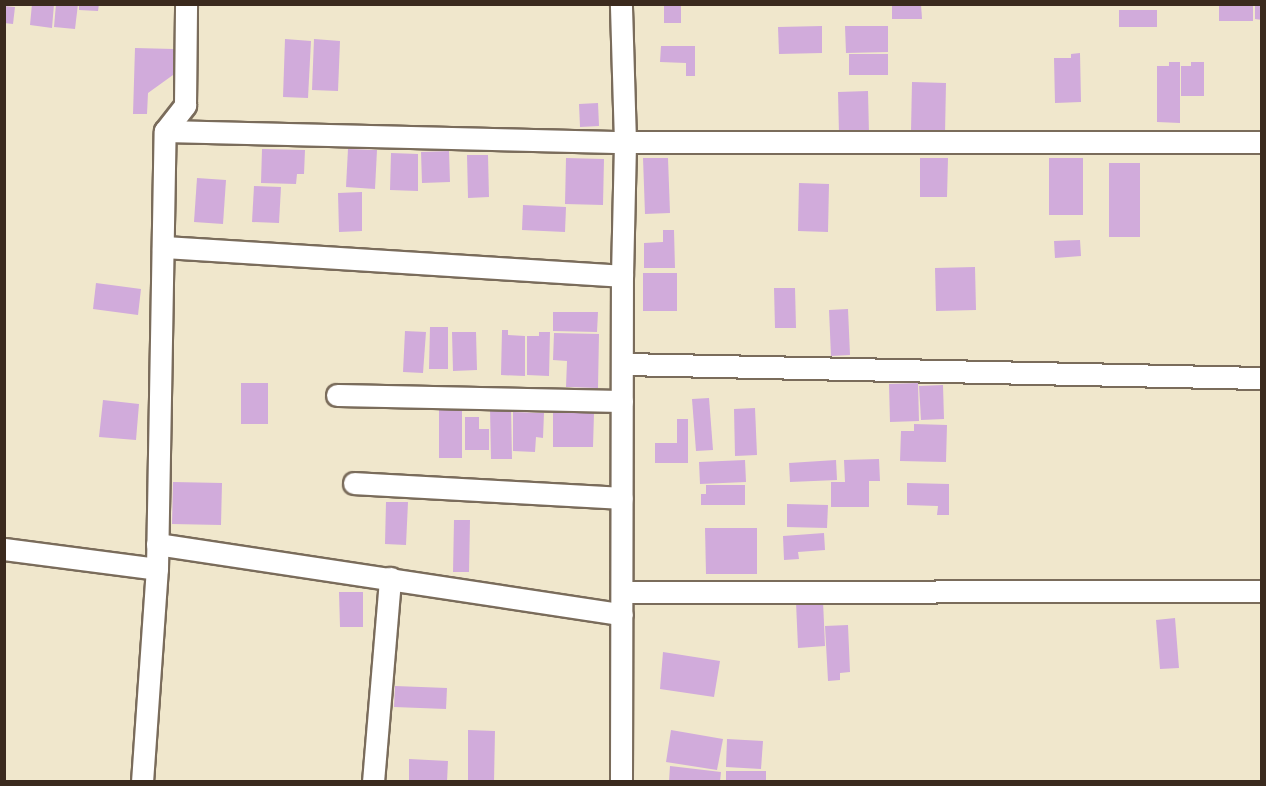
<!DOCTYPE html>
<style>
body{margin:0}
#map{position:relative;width:1266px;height:786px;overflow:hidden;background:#f0e7cc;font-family:"Indie Flower",sans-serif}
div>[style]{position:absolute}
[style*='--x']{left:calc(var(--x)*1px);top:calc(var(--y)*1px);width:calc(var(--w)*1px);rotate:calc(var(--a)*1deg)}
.building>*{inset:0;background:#d1abdb}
.roads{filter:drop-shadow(2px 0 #7a6c5b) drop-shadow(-2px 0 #7a6c5b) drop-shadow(0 2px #7a6c5b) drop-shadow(0 -2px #7a6c5b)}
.minor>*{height:21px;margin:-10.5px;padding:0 10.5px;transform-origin:10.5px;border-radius:10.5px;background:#fff}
span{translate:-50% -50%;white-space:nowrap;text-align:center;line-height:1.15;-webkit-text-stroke:4.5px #fdfcf7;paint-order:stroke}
.frame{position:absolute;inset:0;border:6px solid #3b2a1e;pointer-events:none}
</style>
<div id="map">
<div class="building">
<div style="clip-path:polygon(32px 4px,54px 4px,52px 28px,30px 25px)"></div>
<div style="clip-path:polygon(56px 4px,78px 4px,75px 29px,54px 27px)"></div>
<div style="clip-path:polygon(79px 4px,99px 4px,98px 11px,79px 10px)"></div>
<div style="clip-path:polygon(664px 4px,681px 4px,681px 23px,664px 23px)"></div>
<div style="clip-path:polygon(892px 4px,921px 4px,922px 19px,892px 19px)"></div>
<div style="clip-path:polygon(1219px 4px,1253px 4px,1253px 21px,1219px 21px)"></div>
<div style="clip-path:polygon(1255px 4px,1262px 4px,1262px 20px,1255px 19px)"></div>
<div style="clip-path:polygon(4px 6px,15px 7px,13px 24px,4px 23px)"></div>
<div style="clip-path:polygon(1119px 10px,1157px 10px,1157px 27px,1119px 27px)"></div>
<div style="clip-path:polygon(822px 26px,822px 53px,779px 54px,778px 27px)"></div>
<div style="clip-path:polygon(845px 26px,888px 26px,888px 52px,846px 53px)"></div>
<div style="clip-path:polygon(285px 39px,311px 41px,308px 98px,283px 97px)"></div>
<div style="clip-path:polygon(314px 39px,340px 41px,338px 91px,312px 90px)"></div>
<div style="clip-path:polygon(661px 46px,695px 46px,695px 76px,686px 76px,686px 63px,660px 62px)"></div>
<div style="clip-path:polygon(135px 48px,174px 49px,173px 75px,148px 93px,147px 114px,133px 114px)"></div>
<div style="clip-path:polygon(1080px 53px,1081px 102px,1055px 103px,1054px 58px,1071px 58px,1071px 54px)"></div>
<div style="clip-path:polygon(849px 54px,888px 54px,888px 75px,849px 75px)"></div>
<div style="clip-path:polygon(1169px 62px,1180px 62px,1180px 123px,1157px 122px,1157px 66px,1169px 66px)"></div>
<div style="clip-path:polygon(1191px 62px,1204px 62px,1204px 96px,1181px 96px,1181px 66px,1191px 66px)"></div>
<div style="clip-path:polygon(912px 82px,946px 83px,945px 134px,911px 131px)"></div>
<div style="clip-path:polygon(868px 91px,869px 134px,839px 134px,838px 92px)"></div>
<div style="clip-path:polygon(598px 103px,599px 126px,580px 127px,579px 104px)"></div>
<div style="clip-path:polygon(262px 149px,305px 150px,304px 174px,297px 174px,296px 184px,261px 183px)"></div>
<div style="clip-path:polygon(348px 149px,377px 150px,375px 189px,346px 187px)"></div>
<div style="clip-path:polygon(449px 151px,450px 182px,422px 183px,421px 152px)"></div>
<div style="clip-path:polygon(391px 153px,418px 154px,418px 191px,390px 190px)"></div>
<div style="clip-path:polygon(467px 155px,488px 155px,489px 197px,468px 198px)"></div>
<div style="clip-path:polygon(566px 158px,604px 159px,603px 205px,565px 204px)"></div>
<div style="clip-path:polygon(643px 158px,668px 158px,670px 213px,645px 214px)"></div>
<div style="clip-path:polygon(920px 158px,948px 158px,947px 197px,920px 197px)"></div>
<div style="clip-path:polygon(1049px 158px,1083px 158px,1083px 215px,1049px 215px)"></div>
<div style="clip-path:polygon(1109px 163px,1140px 163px,1140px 237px,1109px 237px)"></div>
<div style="clip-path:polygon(197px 178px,226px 180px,223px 224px,194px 222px)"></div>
<div style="clip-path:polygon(799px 183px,829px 184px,828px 232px,798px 231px)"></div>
<div style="clip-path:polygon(254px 186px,281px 187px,279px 223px,252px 222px)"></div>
<div style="clip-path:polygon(362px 192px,362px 231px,339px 232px,338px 193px)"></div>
<div style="clip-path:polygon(523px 205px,566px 207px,565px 232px,522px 230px)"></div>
<div style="clip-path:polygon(663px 230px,674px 230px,675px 268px,644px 268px,644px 243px,663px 242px)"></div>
<div style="clip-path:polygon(1080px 240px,1081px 256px,1055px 258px,1054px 241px)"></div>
<div style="clip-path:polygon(975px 267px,976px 310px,936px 311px,935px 268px)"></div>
<div style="clip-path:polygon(643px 273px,677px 273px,677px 311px,643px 311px)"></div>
<div style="clip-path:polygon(96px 283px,141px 289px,138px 315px,93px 309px)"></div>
<div style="clip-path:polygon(774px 288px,795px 288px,796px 328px,775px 328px)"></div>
<div style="clip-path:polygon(848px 309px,850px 355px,831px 356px,829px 310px)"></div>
<div style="clip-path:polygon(553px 312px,598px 312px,597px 332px,553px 331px)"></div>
<div style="clip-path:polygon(430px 327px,448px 327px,448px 369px,429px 369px)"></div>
<div style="clip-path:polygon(502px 330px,508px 330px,508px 335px,525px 336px,525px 376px,501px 375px)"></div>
<div style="clip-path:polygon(405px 331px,426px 332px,423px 373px,403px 372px)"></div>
<div style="clip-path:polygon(452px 332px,476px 332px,477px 370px,453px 371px)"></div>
<div style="clip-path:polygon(539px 332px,550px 332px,549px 376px,527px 375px,527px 336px,539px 336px)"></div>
<div style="clip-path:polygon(554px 333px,599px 334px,598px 388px,566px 387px,567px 361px,553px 360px)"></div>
<div style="clip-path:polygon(241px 383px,268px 383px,268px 424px,241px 424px)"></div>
<div style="clip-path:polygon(918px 383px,919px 421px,890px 422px,889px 384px)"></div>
<div style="clip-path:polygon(943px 385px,944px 419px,921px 420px,919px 386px)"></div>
<div style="clip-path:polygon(709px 398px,713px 450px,696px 451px,692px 399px)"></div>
<div style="clip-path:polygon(439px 399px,462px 399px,462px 458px,439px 458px)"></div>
<div style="clip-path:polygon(103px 400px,139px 404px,136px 440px,99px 437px)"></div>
<div style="clip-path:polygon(553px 406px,572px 406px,572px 412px,594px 413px,593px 447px,553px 447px)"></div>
<div style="clip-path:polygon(511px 407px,512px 459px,491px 459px,490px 408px)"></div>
<div style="clip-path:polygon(755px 408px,757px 455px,735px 456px,734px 409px)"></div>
<div style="clip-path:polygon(513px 412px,544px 413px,543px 438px,536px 437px,535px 452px,513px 451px)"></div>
<div style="clip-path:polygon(465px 417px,479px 417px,479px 429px,489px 429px,489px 450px,465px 450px)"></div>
<div style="clip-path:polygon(677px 419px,688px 419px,688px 463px,655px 463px,655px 443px,677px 443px)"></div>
<div style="clip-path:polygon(914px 424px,947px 425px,946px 462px,900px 461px,901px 431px,914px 431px)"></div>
<div style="clip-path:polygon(879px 459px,880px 481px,869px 481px,869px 507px,831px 507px,831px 482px,845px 482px,844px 460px)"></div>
<div style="clip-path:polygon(745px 460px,746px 482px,700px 484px,699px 462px)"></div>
<div style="clip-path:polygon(836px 460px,837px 480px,790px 482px,789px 463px)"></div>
<div style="clip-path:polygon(173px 482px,222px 483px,221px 525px,172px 524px)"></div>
<div style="clip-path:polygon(907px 483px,949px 484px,949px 515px,937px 515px,938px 506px,907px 505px)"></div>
<div style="clip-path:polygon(706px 485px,745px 485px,745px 505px,701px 505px,701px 494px,706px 494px)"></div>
<div style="clip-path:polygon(386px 502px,408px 502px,406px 545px,385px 544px)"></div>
<div style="clip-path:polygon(787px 504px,828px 505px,827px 528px,787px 527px)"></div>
<div style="clip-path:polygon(454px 520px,470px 520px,469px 572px,453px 572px)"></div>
<div style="clip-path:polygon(705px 528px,757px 528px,757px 574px,706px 574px)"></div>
<div style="clip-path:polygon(824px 533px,825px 550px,798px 552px,799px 559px,784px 560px,783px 536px)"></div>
<div style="clip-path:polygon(339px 592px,363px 592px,363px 627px,340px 627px)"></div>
<div style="clip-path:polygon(823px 601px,825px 646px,798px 648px,796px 602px)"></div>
<div style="clip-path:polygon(1175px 618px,1179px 668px,1160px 669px,1156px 620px)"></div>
<div style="clip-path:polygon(848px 625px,850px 672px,840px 673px,840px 680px,828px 681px,825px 626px)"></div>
<div style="clip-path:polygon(663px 652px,720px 661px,714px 697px,660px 689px)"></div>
<div style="clip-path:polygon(395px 686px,447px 688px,446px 709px,394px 707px)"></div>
<div style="clip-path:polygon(468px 730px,495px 731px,494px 782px,468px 782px)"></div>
<div style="clip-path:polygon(671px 730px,723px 739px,717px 770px,666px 762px)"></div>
<div style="clip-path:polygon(727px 739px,763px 741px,761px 769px,726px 767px)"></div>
<div style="clip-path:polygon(409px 759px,448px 761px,447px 782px,409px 782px)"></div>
<div style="clip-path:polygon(670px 766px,721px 772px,720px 782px,669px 782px)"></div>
<div style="clip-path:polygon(726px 771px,766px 771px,766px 782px,726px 782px)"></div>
</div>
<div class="roads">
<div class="minor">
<div style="--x:165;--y:131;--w:460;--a:1.4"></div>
<div style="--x:625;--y:142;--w:637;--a:0"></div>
<div style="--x:163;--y:247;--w:460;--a:3.6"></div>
<div style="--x:624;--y:364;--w:638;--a:1.26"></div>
<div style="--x:337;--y:395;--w:285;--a:1.2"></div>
<div style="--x:354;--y:483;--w:268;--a:3.2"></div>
<div style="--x:157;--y:544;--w:470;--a:8.6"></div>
<div style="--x:4;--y:549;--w:154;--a:7.4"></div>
<div style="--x:622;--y:592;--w:640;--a:-0.09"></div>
<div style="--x:142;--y:782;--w:214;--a:-86"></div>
<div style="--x:157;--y:569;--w:438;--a:-89"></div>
<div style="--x:165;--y:131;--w:33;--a:-52"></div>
<div style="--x:185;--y:105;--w:101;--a:-89.4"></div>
<div style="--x:373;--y:782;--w:205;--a:-85.2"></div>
<div style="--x:621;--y:782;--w:506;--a:-89.89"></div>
<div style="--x:622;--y:276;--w:134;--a:-88.7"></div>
<div style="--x:625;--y:142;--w:138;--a:-91.7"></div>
</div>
</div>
<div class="frame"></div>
</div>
